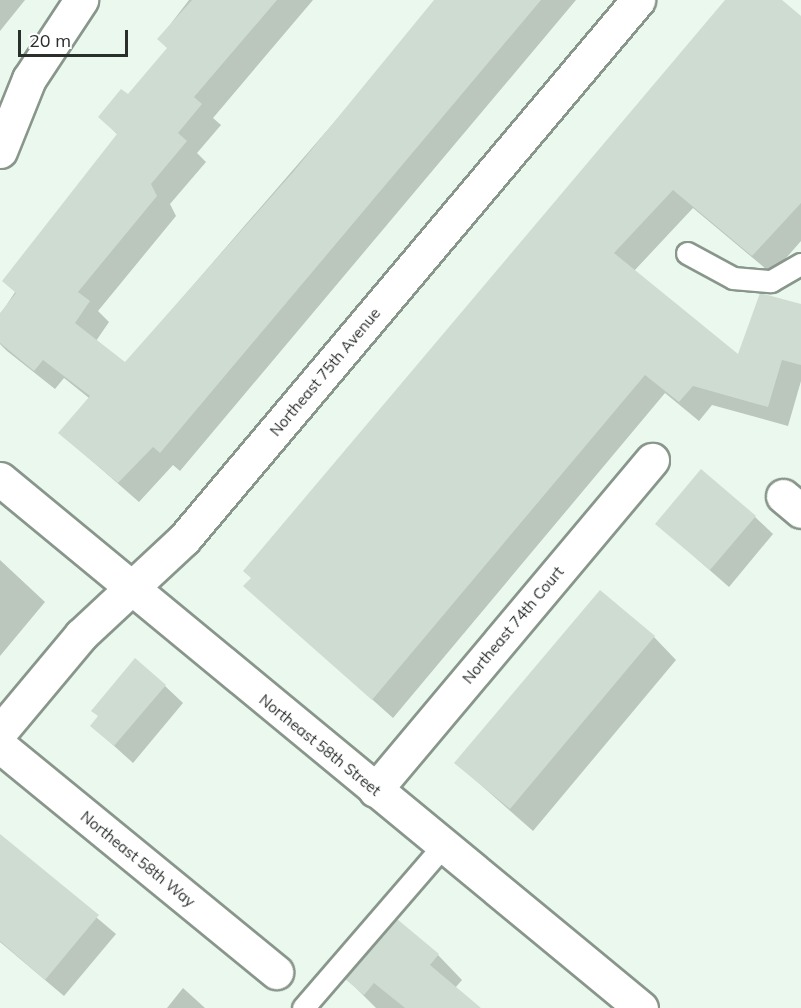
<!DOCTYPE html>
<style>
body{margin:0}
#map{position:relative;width:801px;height:1008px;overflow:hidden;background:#eaf8ed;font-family:Mulish,sans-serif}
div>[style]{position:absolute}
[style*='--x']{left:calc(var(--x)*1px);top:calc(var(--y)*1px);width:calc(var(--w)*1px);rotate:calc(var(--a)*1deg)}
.shadow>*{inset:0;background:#0003}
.building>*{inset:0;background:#cfdcd1}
.roads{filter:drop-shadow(2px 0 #89968c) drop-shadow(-2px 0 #89968c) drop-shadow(0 2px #89968c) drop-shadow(0 -2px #89968c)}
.lane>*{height:21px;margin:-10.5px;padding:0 10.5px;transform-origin:10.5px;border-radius:10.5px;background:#fff}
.street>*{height:33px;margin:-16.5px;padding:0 16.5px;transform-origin:16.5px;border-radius:16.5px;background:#fff}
.secondary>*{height:33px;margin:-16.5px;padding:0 16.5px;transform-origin:16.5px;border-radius:16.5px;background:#fff}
span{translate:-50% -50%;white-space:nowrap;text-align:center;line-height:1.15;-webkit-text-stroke:6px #fff;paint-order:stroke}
.street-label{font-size:15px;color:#2a2f2b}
.scale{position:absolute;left:18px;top:30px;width:110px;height:27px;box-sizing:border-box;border:3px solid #2a2f2b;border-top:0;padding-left:8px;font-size:18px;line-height:21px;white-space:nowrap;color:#2a2f2b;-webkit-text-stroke:4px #fff;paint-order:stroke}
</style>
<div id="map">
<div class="shadow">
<div style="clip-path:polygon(0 0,25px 0,0 31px)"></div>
<div style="clip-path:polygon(189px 0,313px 0,213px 118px,221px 125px,197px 153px,206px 162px,170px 204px,176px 216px,98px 311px,109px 322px,96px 341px,125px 364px,440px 0,576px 0,180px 471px,173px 465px,139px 502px,60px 433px,89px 398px,64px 378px,55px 389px,7px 351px,0 344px,0 315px,118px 135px,100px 117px,128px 97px,169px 49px,159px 39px)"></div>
<div style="clip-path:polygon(728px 0,780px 0,801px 19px,801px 241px,772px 274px,693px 208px,634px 271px,739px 356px,801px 306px,801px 381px,788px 426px,712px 405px,699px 421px,665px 393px,393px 718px,245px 586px)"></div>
<div style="clip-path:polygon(755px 517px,773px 534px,729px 587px,657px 524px)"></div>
<div style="clip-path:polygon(0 560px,45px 602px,0 656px)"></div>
<div style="clip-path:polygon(654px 637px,676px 660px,533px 831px,456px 763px)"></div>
<div style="clip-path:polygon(165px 686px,183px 703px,133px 763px,92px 726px)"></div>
<div style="clip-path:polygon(0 836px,116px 934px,64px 996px,0 942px)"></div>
<div style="clip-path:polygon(438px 955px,462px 980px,455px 988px,479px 1008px,376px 1008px,347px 979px)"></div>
<div style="clip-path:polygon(183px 988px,205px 1008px,167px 1008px)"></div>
</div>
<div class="building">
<div style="clip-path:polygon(192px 0,277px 0,194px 97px,202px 104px,178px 133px,187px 141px,151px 184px,157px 196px,78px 292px,90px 301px,75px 323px,125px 362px,294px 171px,434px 0,541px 0,160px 453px,153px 447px,118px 483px,58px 433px,90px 396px,43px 360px,34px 371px,0 343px,0 313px,16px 293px,2px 281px,117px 134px,98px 117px,121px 89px,128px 94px,167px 48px,157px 39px)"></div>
<div style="clip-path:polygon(725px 0,782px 0,801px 16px,801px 203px,752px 256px,673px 190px,614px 253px,738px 354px,760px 293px,801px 304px,801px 365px,782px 360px,768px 407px,693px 386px,679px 402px,645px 375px,372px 700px,243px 586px,251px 578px,243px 571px)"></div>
<div style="clip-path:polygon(701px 469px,756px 516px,710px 570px,655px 524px)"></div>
<div style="clip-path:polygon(600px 590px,655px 636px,510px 809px,454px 763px)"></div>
<div style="clip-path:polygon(135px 658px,166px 685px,114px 746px,90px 726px,98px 716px,91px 711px)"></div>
<div style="clip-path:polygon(0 834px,99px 915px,45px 980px,0 941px)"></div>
<div style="clip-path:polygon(397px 919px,439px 954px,430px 965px,481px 1008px,405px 1008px,374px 983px,364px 995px,345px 979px)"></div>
</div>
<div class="roads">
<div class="lane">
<div style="--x:687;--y:253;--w:52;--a:28.5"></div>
<div style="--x:733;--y:278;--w:38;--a:5"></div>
<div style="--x:771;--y:281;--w:34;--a:-30"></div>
<div style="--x:303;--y:1008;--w:214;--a:-49.2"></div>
</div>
<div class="street">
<div style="--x:0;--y:151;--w:78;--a:-68.1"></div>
<div style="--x:29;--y:79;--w:95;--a:-56.6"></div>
<div style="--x:783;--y:496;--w:23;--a:40"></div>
<div style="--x:0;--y:732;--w:126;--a:-50.1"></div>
<div style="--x:81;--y:635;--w:141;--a:-43"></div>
<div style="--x:184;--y:539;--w:705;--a:-49.89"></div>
<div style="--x:0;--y:746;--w:357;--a:39.3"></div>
<div style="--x:375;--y:790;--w:431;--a:-50"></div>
</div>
<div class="secondary">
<div style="--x:0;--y:479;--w:831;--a:39.53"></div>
</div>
</div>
<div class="street-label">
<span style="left:325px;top:372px;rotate:-50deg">Northeast 75th Avenue</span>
<span style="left:513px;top:625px;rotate:-50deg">Northeast 74th Court</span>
<span style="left:320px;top:745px;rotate:39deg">Northeast 58th Street</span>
<span style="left:138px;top:859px;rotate:39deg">Northeast 58th Way</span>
</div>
<div class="scale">20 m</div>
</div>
